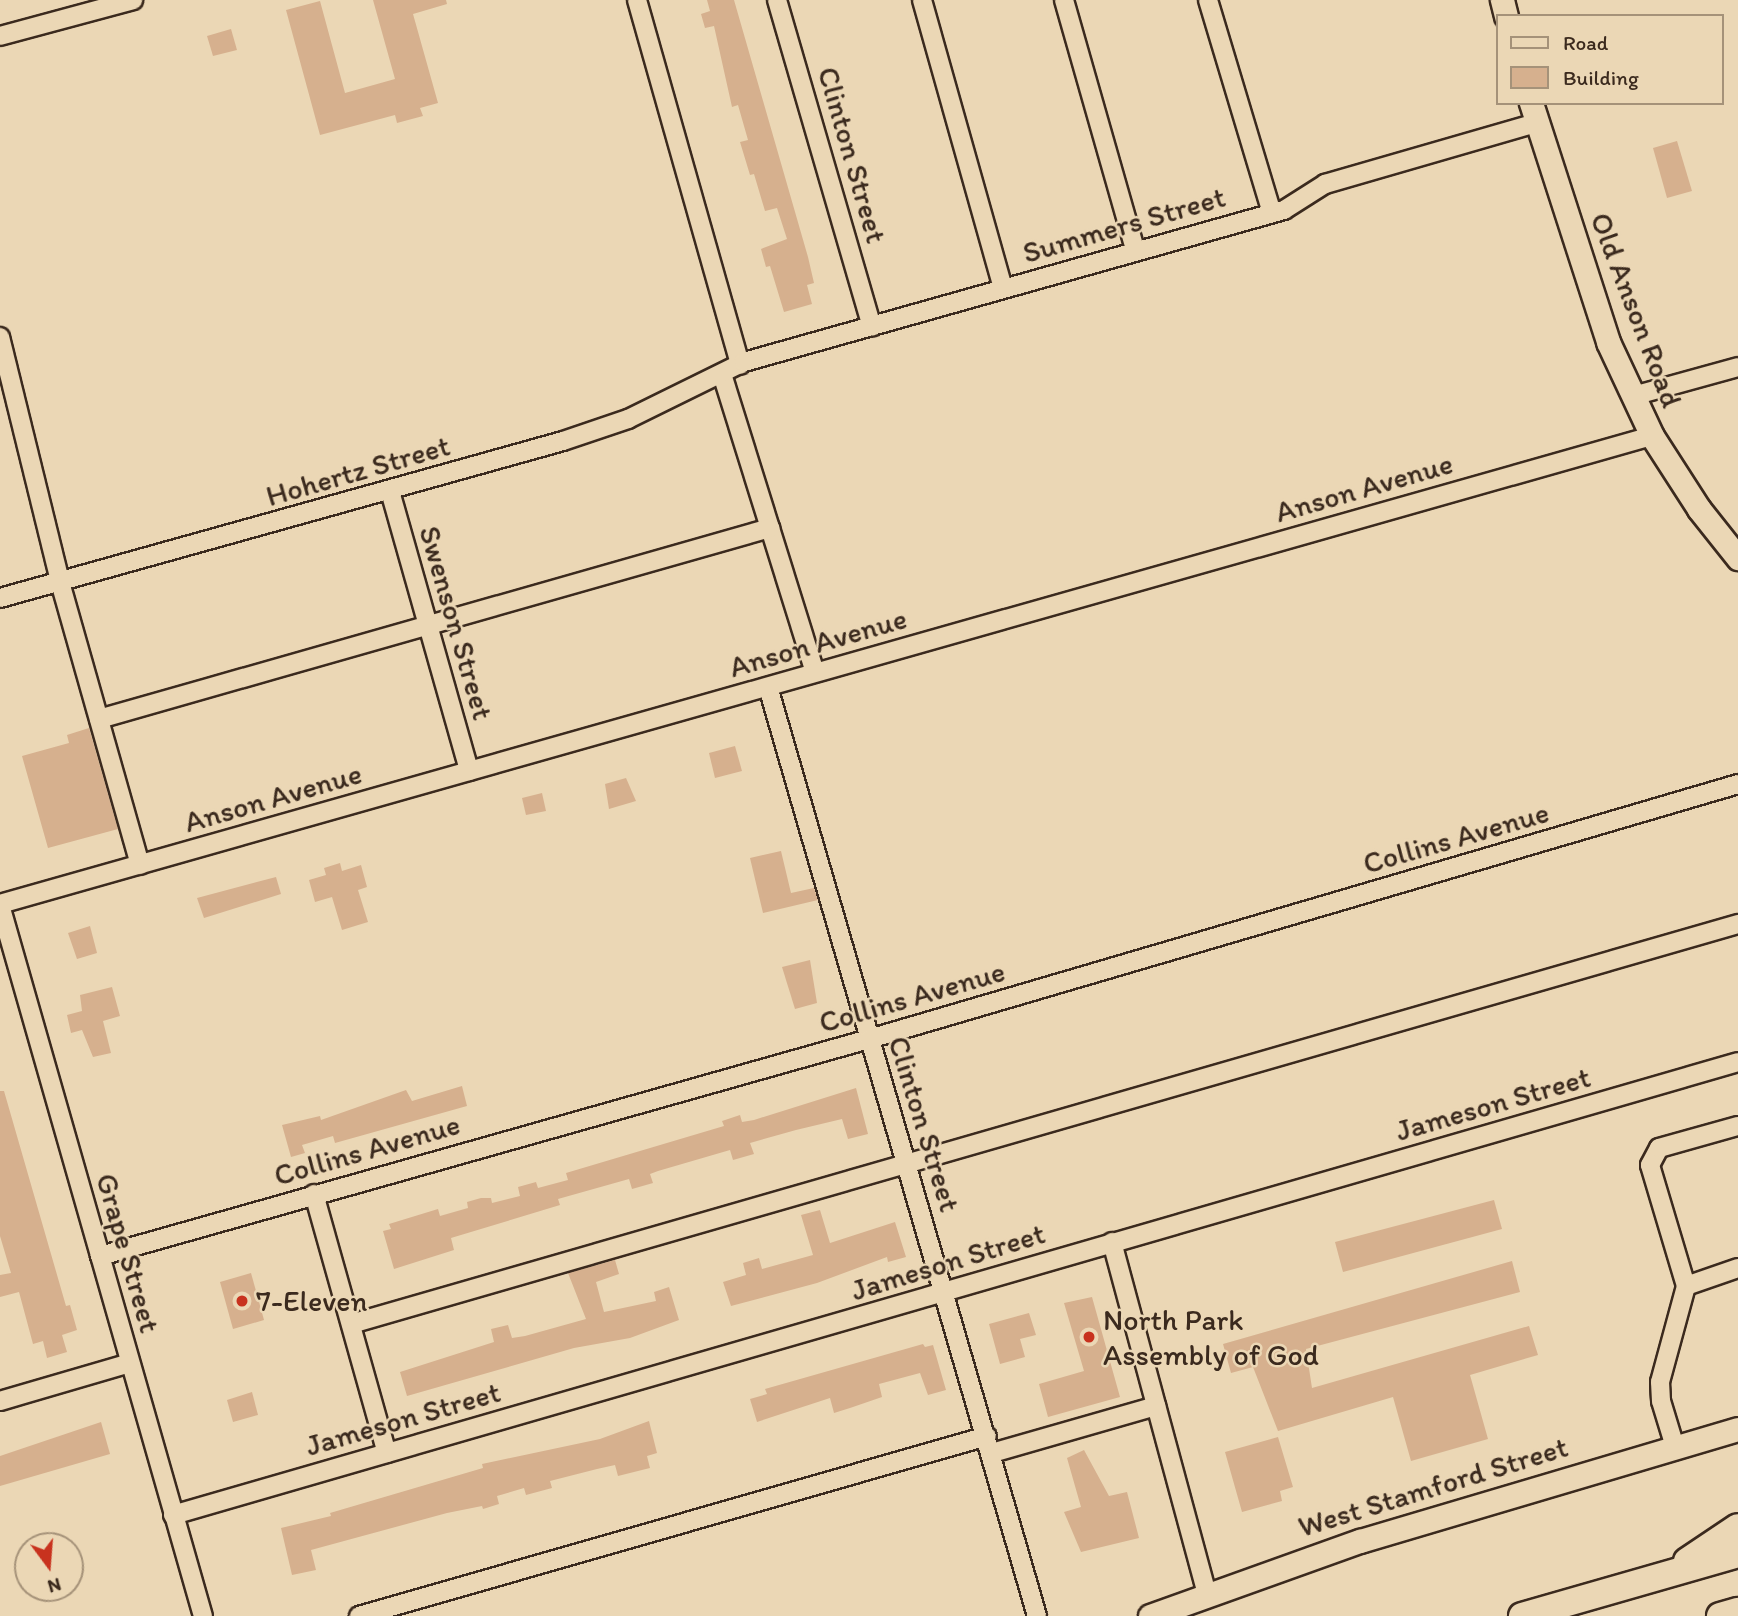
<!DOCTYPE html>
<style>
body{margin:0}
#map{position:relative;width:1738px;height:1616px;overflow:hidden;background:#ebd7b5;font-family:Itim,sans-serif}
div>[style]{position:absolute}
[style*='--x']{left:calc(var(--x)*1px);top:calc(var(--y)*1px);width:calc(var(--w)*1px);rotate:calc(var(--a)*1deg)}
.building>*{inset:0;background:#d6b08e}
.roads{filter:drop-shadow(2px 0 #3b2a1e) drop-shadow(-2px 0 #3b2a1e) drop-shadow(0 2px #3b2a1e) drop-shadow(0 -2px #3b2a1e)}
.minor>*{height:18px;margin:-9px;padding:0 9px;transform-origin:9px;border-radius:9px;background:#ebd7b5}
.major>*{height:23px;margin:-11.5px;padding:0 11.5px;transform-origin:11.5px;border-radius:11.5px;background:#ebd7b5}
.highway>*{height:26px;margin:-13px;padding:0 13px;transform-origin:13px;border-radius:13px;background:#ebd7b5}
.dots>*{width:19px;height:19px;translate:-50% -50%;box-sizing:border-box;border:4px solid #ebd7b5;border-radius:50%}
span{translate:-50% -50%;white-space:nowrap;text-align:center;line-height:1.15;-webkit-text-stroke:5px #ebd7b5;paint-order:stroke}
.street-label{font-size:30px;color:#3b2a1e}
.poi-label{font-size:30px;color:#3b2a1e}
.left{translate:0 -50%;text-align:left}
.legend{position:absolute;left:1496px;top:14px;width:228px;height:91px;box-sizing:border-box;background:#ebd7b5;border:2px solid #a59279;margin:0;padding:9px 12px;list-style:none;font-size:21px;color:#3b2a1e}
.legend li{display:flex;align-items:center;gap:14px;height:35px}
.legend b{width:35px;border:2px solid #a59279}
.north{position:absolute;left:14px;top:1532px;width:70px;height:70px;box-sizing:border-box;background:#ebd7b5;border:2px solid #a59279;border-radius:50%;rotate:164deg;font-size:19px;font-weight:700;line-height:28px;text-align:center;color:#3b2a1e}
.north::after{content:'';display:block;margin:auto;width:24px;height:32px;background:#c8321e;clip-path:polygon(50% 0,100% 100%,50% 72%,0 100%)}
</style>
<div id="map">
<div class="building">
<div style="clip-path:polygon(373px 0,446px 0,447px 4px,413px 14px,438px 103px,420px 108px,423px 116px,397px 123px,395px 115px,320px 135px,286px 10px,320px 1px,345px 93px,395px 79px)"></div>
<div style="clip-path:polygon(707px 0,734px 0,808px 257px,814px 283px,807px 285px,812px 304px,784px 312px,770px 266px,766px 267px,761px 249px,787px 239px,777px 208px,765px 211px,754px 174px,750px 175px,740px 142px,748px 140px,738px 105px,732px 107px,714px 26px,705px 28px,701px 14px,710px 11px)"></div>
<div style="clip-path:polygon(231px 29px,237px 50px,213px 56px,207px 36px)"></div>
<div style="clip-path:polygon(1677px 141px,1692px 191px,1667px 198px,1653px 148px)"></div>
<div style="clip-path:polygon(89px 728px,118px 829px,48px 848px,22px 756px,69px 743px,67px 735px)"></div>
<div style="clip-path:polygon(735px 746px,742px 771px,715px 778px,709px 753px)"></div>
<div style="clip-path:polygon(626px 778px,636px 801px,609px 809px,605px 784px)"></div>
<div style="clip-path:polygon(542px 793px,546px 811px,526px 815px,522px 798px)"></div>
<div style="clip-path:polygon(781px 851px,791px 893px,814px 888px,818px 900px,763px 913px,750px 858px)"></div>
<div style="clip-path:polygon(340px 863px,342px 871px,361px 865px,367px 887px,358px 890px,368px 922px,342px 930px,332px 897px,315px 902px,309px 880px,326px 875px,324px 868px)"></div>
<div style="clip-path:polygon(276px 877px,281px 894px,204px 918px,197px 898px)"></div>
<div style="clip-path:polygon(90px 926px,97px 953px,77px 959px,68px 933px)"></div>
<div style="clip-path:polygon(810px 960px,817px 1003px,795px 1009px,782px 967px)"></div>
<div style="clip-path:polygon(112px 987px,120px 1016px,103px 1021px,111px 1053px,93px 1057px,82px 1030px,71px 1033px,67px 1015px,82px 1011px,80px 995px)"></div>
<div style="clip-path:polygon(462px 1086px,467px 1106px,335px 1143px,333px 1136px,302px 1145px,305px 1153px,291px 1157px,282px 1125px,320px 1116px,321px 1120px,406px 1090px,412px 1101px)"></div>
<div style="clip-path:polygon(856px 1088px,868px 1134px,848px 1139px,842px 1119px,796px 1130px,750px 1143px,754px 1154px,733px 1160px,730px 1150px,658px 1171px,650px 1174px,653px 1183px,632px 1189px,629px 1179px,558px 1199px,560px 1205px,451px 1238px,454px 1250px,394px 1269px,383px 1231px,391px 1229px,389px 1224px,438px 1209px,440px 1216px,468px 1208px,467px 1202px,481px 1198px,491px 1198px,492px 1203px,520px 1196px,518px 1187px,536px 1182px,538px 1188px,568px 1180px,566px 1173px,724px 1126px,722px 1121px,740px 1115px,742px 1122px,754px 1120px)"></div>
<div style="clip-path:polygon(0 1091px,4px 1091px,66px 1306px,70px 1305px,77px 1330px,62px 1335px,67px 1352px,47px 1358px,43px 1341px,33px 1344px,19px 1292px,0 1297px,0 1275px,11px 1273px,0 1236px)"></div>
<div style="clip-path:polygon(1494px 1200px,1502px 1229px,1343px 1272px,1335px 1242px)"></div>
<div style="clip-path:polygon(820px 1210px,830px 1243px,895px 1222px,906px 1257px,888px 1262px,887px 1257px,817px 1283px,731px 1306px,723px 1282px,746px 1275px,743px 1263px,759px 1258px,762px 1269px,813px 1255px,801px 1215px)"></div>
<div style="clip-path:polygon(615px 1260px,619px 1274px,596px 1282px,604px 1312px,656px 1301px,654px 1292px,669px 1287px,679px 1320px,630px 1338px,574px 1348px,407px 1396px,400px 1372px,494px 1342px,491px 1329px,508px 1325px,512px 1338px,525px 1336px,586px 1319px,568px 1273px)"></div>
<div style="clip-path:polygon(1512px 1261px,1520px 1292px,1306px 1349px,1312px 1388px,1529px 1326px,1538px 1355px,1470px 1375px,1488px 1439px,1411px 1461px,1393px 1397px,1278px 1431px,1253px 1367px,1231px 1373px,1223px 1344px)"></div>
<div style="clip-path:polygon(251px 1273px,264px 1320px,233px 1329px,220px 1282px)"></div>
<div style="clip-path:polygon(1092px 1297px,1120px 1397px,1048px 1417px,1039px 1384px,1084px 1371px,1064px 1303px)"></div>
<div style="clip-path:polygon(1029px 1313px,1036px 1335px,1020px 1339px,1025px 1357px,1000px 1364px,989px 1324px)"></div>
<div style="clip-path:polygon(923px 1344px,925px 1347px,933px 1345px,946px 1390px,928px 1395px,920px 1373px,879px 1384px,882px 1397px,850px 1408px,834px 1413px,830px 1398px,757px 1422px,750px 1399px,767px 1394px,765px 1389px)"></div>
<div style="clip-path:polygon(252px 1392px,258px 1415px,233px 1422px,227px 1400px)"></div>
<div style="clip-path:polygon(649px 1421px,657px 1453px,647px 1456px,650px 1468px,618px 1476px,615px 1465px,597px 1469px,550px 1481px,552px 1488px,526px 1495px,524px 1488px,497px 1496px,499px 1504px,483px 1509px,482px 1506px,447px 1513px,311px 1550px,316px 1570px,292px 1575px,281px 1528px,331px 1516px,330px 1513px,483px 1468px,482px 1464px,600px 1439px)"></div>
<div style="clip-path:polygon(101px 1422px,110px 1454px,0 1486px,0 1456px)"></div>
<div style="clip-path:polygon(1278px 1437px,1293px 1487px,1280px 1491px,1282px 1501px,1242px 1512px,1225px 1452px)"></div>
<div style="clip-path:polygon(1084px 1450px,1109px 1496px,1127px 1492px,1139px 1538px,1081px 1552px,1064px 1512px,1081px 1507px,1067px 1458px)"></div>
</div>
<div class="roads">
<div class="minor">
<div style="--x:637;--y:0;--w:379;--a:74.2"></div>
<div style="--x:777;--y:0;--w:340;--a:73.8"></div>
<div style="--x:922;--y:0;--w:299;--a:74.3"></div>
<div style="--x:1064;--y:0;--w:260;--a:74.1"></div>
<div style="--x:1208;--y:0;--w:222;--a:73.3"></div>
<div style="--x:0;--y:36;--w:138;--a:-15.1"></div>
<div style="--x:0;--y:337;--w:252;--a:76.2"></div>
<div style="--x:60;--y:582;--w:294;--a:74.2"></div>
<div style="--x:722;--y:374;--w:312;--a:72.7"></div>
<div style="--x:1633;--y:396;--w:109;--a:-15.4"></div>
<div style="--x:390;--y:491;--w:291;--a:74.2"></div>
<div style="--x:0;--y:598;--w:584;--a:-15.58"></div>
<div style="--x:563;--y:441;--w:69;--a:-18.7"></div>
<div style="--x:628;--y:419;--w:129;--a:-26.2"></div>
<div style="--x:744;--y:362;--w:561;--a:-15.72"></div>
<div style="--x:1284;--y:210;--w:49;--a:-32.4"></div>
<div style="--x:1325;--y:184;--w:221;--a:-16.1"></div>
<div style="--x:768;--y:687;--w:967;--a:73.85"></div>
<div style="--x:99;--y:719;--w:698;--a:-15.89"></div>
<div style="--x:0;--y:904;--w:1717;--a:-15.82"></div>
<div style="--x:0;--y:905;--w:739;--a:74.07"></div>
<div style="--x:314;--y:1194;--w:269;--a:74.3"></div>
<div style="--x:1112;--y:1242;--w:365;--a:74.9"></div>
<div style="--x:100;--y:1256;--w:799;--a:-15.76"></div>
<div style="--x:869;--y:1039;--w:906;--a:-16.35"></div>
<div style="--x:1686;--y:1286;--w:126;--a:-106.6"></div>
<div style="--x:1650;--y:1165;--w:19;--a:-62"></div>
<div style="--x:1659;--y:1148;--w:82;--a:-15.6"></div>
<div style="--x:351;--y:1324;--w:1444;--a:-16.09"></div>
<div style="--x:0;--y:1401;--w:135;--a:-16.3"></div>
<div style="--x:1675;--y:1447;--w:48;--a:-106.9"></div>
<div style="--x:1661;--y:1401;--w:19;--a:-93"></div>
<div style="--x:1660;--y:1382;--w:99;--a:-74.8"></div>
<div style="--x:1686;--y:1286;--w:55;--a:-19.1"></div>
<div style="--x:992;--y:1453;--w:171;--a:-16"></div>
<div style="--x:173;--y:1515;--w:1629;--a:-16.14"></div>
<div style="--x:359;--y:1616;--w:653;--a:-15.99"></div>
</div>
<div class="major">
<div style="--x:1502;--y:0;--w:16;--a:76"></div>
<div style="--x:1531;--y:103;--w:251;--a:72.1"></div>
<div style="--x:1608;--y:342;--w:104;--a:64.9"></div>
<div style="--x:1652;--y:436;--w:87;--a:57.2"></div>
<div style="--x:1699;--y:509;--w:63;--a:51.5"></div>
<div style="--x:1150;--y:1616;--w:223;--a:-19.7"></div>
<div style="--x:1360;--y:1541;--w:394;--a:-16.5"></div>
</div>
<div class="highway">
<div style="--x:1687;--y:1561;--w:61;--a:-33.7"></div>
<div style="--x:1522;--y:1616;--w:225;--a:-16"></div>
<div style="--x:1720;--y:1616;--w:19;--a:-16"></div>
</div>
</div>
<div class="dots">
<div style="left:242px;top:1301px;background:#c8321e"></div>
<div style="left:1089px;top:1337px;background:#c8321e"></div>
</div>
<div class="street-label">
<span style="left:852px;top:155px;rotate:74deg">Clinton Street</span>
<span style="left:1124px;top:225px;rotate:-16deg">Summers Street</span>
<span style="left:1636px;top:310px;rotate:69deg">Old Anson Road</span>
<span style="left:358px;top:471px;rotate:-16deg">Hohertz Street</span>
<span style="left:1364px;top:488px;rotate:-16deg">Anson Avenue</span>
<span style="left:456px;top:623px;rotate:74deg">Swenson Street</span>
<span style="left:818px;top:643px;rotate:-16deg">Anson Avenue</span>
<span style="left:273px;top:798px;rotate:-16deg">Anson Avenue</span>
<span style="left:1456px;top:838px;rotate:-16deg">Collins Avenue</span>
<span style="left:912px;top:997px;rotate:-16deg">Collins Avenue</span>
<span style="left:1493px;top:1104px;rotate:-16deg">Jameson Street</span>
<span style="left:924px;top:1124px;rotate:73deg">Clinton Street</span>
<span style="left:367px;top:1150px;rotate:-16deg">Collins Avenue</span>
<span style="left:128px;top:1253px;rotate:74deg">Grape Street</span>
<span style="left:948px;top:1262px;rotate:-17deg">Jameson Street</span>
<span style="left:403px;top:1419px;rotate:-16deg">Jameson Street</span>
<span style="left:1433px;top:1487px;rotate:-17deg">West Stamford Street</span>
</div>
<div class="poi-label">
<span class="left" style="left:256px;top:1301px">7-Eleven</span>
<span class="left" style="left:1103px;top:1337px">North Park<br>Assembly of God</span>
</div>
<ul class="legend">
<li><b style="height:9px;background:#ebd7b5"></b>Road</li>
<li><b style="height:19px;background:#d6b08e"></b>Building</li>
</ul>
<div class="north">N</div>
</div>
